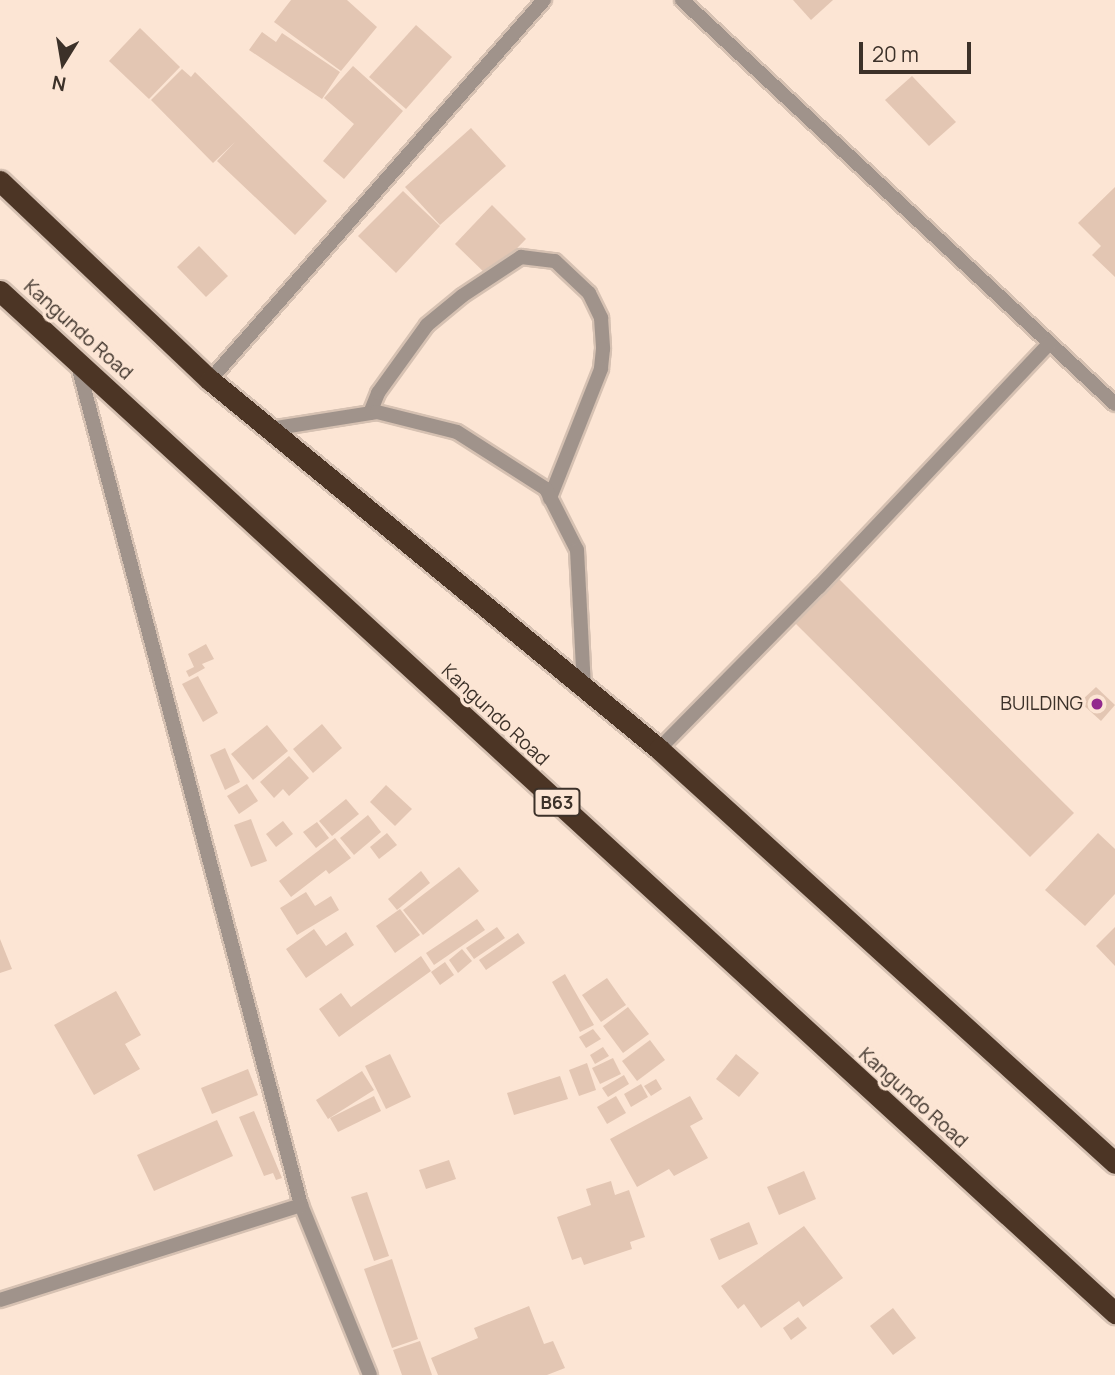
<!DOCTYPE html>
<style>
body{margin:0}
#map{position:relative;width:1115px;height:1375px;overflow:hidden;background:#fce5d4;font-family:Manrope,sans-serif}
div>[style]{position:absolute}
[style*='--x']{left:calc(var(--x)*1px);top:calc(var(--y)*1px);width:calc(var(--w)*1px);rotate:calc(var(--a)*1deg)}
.building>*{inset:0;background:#e3c6b3}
.roads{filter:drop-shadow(2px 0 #d6c1b2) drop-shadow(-2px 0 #d6c1b2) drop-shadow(0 2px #d6c1b2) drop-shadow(0 -2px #d6c1b2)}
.lane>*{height:14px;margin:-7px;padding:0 7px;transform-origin:7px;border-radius:7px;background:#a0938b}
.street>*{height:14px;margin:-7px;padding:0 7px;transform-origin:7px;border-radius:7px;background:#a0938b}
.highway>*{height:21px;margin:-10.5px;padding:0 10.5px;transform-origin:10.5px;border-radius:10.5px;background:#4c3525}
.dots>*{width:19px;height:19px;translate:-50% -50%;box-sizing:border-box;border:4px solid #fce5d4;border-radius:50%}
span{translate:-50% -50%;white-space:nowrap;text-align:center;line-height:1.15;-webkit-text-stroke:7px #fce5d4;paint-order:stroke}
.shield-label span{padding:2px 5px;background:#fce5d4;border:2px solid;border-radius:5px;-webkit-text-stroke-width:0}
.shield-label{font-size:18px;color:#3c3129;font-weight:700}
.street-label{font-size:19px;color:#3c3129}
.poi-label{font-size:19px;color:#3c3129}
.right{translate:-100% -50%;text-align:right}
.north{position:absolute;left:28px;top:28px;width:70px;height:70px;-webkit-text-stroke:5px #fce5d4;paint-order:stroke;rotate:191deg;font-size:19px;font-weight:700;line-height:28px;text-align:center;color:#3c3129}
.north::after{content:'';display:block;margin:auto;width:24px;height:32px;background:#3c3129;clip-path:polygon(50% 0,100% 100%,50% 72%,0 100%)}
.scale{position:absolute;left:859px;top:42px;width:112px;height:32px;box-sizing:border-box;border:4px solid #3c3129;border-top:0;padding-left:9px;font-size:21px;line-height:24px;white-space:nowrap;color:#3c3129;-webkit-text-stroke:5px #fce5d4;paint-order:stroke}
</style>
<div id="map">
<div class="building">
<div style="clip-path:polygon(291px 0,347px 0,377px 27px,341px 71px,274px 22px)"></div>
<div style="clip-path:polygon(793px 0,833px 0,811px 20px)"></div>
<div style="clip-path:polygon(416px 25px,452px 57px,406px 109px,369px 77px)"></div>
<div style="clip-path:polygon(140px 28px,180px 67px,149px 99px,109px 61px)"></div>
<div style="clip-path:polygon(262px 32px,276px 42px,282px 33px,340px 72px,322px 99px,249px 50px)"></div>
<div style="clip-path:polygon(353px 66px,403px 111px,344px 179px,323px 161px,354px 124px,324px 98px)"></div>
<div style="clip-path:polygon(182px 69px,191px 77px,195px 72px,327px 201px,295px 235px,217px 161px,235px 142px,213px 163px,151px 100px)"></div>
<div style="clip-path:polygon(912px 76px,956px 122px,929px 146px,885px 100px)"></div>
<div style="clip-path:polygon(471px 128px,506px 166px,440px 225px,405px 187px)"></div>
<div style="clip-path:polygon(1115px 187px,1115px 277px,1092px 255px,1101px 246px,1078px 223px)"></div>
<div style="clip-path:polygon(403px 191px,440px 226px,396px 273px,358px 236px)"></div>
<div style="clip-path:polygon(492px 205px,526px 239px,489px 277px,455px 244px)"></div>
<div style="clip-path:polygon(199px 246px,228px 276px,206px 297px,177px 267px)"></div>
<div style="clip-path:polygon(839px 579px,1074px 813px,1030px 857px,795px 623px)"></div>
<div style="clip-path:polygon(206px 644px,214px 659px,202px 664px,205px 668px,189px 677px,186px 671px,194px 667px,188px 654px)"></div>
<div style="clip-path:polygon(198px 676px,218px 713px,203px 722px,182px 684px)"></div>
<div style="clip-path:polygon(1096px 687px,1115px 705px,1101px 721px,1080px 702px)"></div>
<div style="clip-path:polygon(322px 724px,342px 748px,313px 773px,293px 749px)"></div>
<div style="clip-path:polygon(267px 725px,288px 751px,253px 780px,231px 754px)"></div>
<div style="clip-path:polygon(225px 748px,240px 782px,225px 790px,210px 755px)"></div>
<div style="clip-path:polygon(289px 756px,309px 778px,289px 796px,283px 789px,274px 798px,260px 782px)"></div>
<div style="clip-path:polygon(247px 784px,258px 801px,239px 814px,227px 796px)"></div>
<div style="clip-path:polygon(386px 785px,412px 809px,395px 826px,370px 802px)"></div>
<div style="clip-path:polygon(346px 799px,359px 814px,332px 836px,319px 821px)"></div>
<div style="clip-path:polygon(368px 815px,381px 832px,354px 855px,340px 838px)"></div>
<div style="clip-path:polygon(251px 819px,267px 861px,251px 867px,234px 825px)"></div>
<div style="clip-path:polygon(283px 821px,293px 834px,276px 847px,266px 834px)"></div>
<div style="clip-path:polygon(317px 822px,329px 838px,316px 848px,303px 832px)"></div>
<div style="clip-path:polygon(387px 833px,397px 845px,379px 859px,370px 847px)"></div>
<div style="clip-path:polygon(1098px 833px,1115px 849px,1115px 894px,1085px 926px,1045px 890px)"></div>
<div style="clip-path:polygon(335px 838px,351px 858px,329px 874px,326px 870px,291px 897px,279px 881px)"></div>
<div style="clip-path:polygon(459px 867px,479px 891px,423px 935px,403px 910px)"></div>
<div style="clip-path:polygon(421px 871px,430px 883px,397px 910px,388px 899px)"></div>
<div style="clip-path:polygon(306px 892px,315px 906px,331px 896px,339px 910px,297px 935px,280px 908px)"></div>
<div style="clip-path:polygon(400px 909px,420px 935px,395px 953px,376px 926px)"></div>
<div style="clip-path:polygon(477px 919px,485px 930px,434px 965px,426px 953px)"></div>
<div style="clip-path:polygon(497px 927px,505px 938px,474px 959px,466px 948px)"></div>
<div style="clip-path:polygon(1115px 927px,1115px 966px,1096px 946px)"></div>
<div style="clip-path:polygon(314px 929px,326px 946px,346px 932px,354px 945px,306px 978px,286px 949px)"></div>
<div style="clip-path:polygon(518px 933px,525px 943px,486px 970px,479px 960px)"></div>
<div style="clip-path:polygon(0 939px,12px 969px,0 973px)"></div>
<div style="clip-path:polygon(462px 949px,472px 961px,458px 973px,449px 960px)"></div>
<div style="clip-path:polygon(421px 956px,431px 971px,339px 1037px,319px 1009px,341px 993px,351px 1007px)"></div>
<div style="clip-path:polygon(445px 962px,454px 975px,440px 985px,431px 972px)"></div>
<div style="clip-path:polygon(565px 974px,594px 1025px,580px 1032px,552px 982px)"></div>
<div style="clip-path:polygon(607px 978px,626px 1005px,601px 1022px,582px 995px)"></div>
<div style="clip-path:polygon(116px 991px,141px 1035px,125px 1044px,140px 1069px,94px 1095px,54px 1025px)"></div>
<div style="clip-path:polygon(628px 1007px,649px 1034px,623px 1053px,603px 1026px)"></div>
<div style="clip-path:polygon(593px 1029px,601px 1039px,586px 1048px,579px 1037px)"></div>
<div style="clip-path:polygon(650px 1040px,665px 1060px,637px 1081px,622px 1061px)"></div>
<div style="clip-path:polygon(603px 1047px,609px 1056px,595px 1064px,590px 1055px)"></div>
<div style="clip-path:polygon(390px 1054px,411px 1097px,386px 1109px,365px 1066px)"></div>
<div style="clip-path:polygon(736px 1054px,759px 1073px,739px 1097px,716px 1079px)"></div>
<div style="clip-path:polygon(613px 1058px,621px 1074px,600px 1084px,592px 1068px)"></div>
<div style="clip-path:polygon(587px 1063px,596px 1090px,579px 1096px,569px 1070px)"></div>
<div style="clip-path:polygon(248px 1069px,258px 1095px,212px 1114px,201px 1088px)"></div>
<div style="clip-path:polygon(362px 1071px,374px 1090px,328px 1119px,316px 1100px)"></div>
<div style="clip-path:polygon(624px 1075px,629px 1084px,608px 1097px,602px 1088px)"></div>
<div style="clip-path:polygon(560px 1076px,568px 1099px,514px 1115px,507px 1093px)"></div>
<div style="clip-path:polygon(656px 1079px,662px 1089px,651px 1096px,644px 1086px)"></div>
<div style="clip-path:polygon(641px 1084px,648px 1097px,631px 1107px,624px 1094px)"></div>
<div style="clip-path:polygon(374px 1096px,381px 1111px,338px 1132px,330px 1118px)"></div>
<div style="clip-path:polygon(616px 1096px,626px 1113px,607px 1124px,597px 1107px)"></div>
<div style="clip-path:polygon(690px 1096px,703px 1119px,690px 1126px,708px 1158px,674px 1176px,669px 1169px,637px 1187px,610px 1139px)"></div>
<div style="clip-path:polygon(254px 1111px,282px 1178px,276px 1180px,273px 1173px,264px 1176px,239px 1117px)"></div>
<div style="clip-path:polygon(217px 1120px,233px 1156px,154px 1191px,137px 1155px)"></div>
<div style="clip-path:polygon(449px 1160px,456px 1179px,426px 1189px,419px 1170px)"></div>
<div style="clip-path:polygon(804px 1171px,816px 1199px,779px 1215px,767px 1187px)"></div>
<div style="clip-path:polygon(611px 1181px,615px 1195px,629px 1190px,645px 1237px,630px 1242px,632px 1249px,584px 1265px,581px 1257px,572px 1260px,557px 1217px,591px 1205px,586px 1189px)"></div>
<div style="clip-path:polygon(367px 1192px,389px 1256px,374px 1261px,351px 1197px)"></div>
<div style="clip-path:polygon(749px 1222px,758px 1244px,719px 1260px,710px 1239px)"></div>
<div style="clip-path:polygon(804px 1226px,843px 1278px,803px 1307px,799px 1301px,761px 1328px,744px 1304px,738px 1309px,721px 1286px)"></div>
<div style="clip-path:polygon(392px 1259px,418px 1339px,392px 1348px,364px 1269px)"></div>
<div style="clip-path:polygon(529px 1306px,544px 1344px,553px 1341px,565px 1368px,547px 1375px,438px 1375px,431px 1358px,478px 1338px,474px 1328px)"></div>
<div style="clip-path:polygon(893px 1308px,916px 1338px,893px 1355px,870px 1326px)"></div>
<div style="clip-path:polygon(798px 1317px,807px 1328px,791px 1340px,783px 1328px)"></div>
<div style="clip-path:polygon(420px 1341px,432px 1375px,402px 1375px,393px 1350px)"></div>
</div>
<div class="roads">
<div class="lane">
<div style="--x:370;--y:413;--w:22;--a:-68"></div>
<div style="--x:378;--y:393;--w:84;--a:-54.2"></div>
<div style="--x:427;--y:325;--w:45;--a:-39.6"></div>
<div style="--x:462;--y:296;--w:71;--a:-33.5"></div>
<div style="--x:521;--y:257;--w:34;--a:7"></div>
<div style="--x:555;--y:261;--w:47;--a:43.3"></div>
<div style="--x:589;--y:293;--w:28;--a:64"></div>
<div style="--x:601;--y:318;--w:31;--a:86"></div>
<div style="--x:603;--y:349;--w:20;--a:96"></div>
<div style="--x:601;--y:369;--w:139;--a:111.6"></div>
<div style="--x:270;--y:429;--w:108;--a:-9"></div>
<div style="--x:377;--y:412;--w:82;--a:14"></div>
<div style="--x:457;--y:432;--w:106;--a:32.6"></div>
<div style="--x:546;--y:489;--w:68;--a:63.1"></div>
<div style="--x:577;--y:550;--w:138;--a:87.1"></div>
</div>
<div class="street">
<div style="--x:682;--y:0;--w:592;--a:43.02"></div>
<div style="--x:77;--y:362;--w:872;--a:75.12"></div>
<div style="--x:301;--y:1205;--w:183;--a:67.9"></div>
<div style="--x:210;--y:380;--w:506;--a:-48.69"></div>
<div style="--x:659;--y:749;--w:228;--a:-45.4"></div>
<div style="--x:819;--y:587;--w:335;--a:-46.6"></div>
<div style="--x:0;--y:1300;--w:316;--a:-17.5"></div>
</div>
<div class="highway">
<div style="--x:0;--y:181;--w:289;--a:43.5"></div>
<div style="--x:210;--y:380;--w:581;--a:39.41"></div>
<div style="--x:659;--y:749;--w:616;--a:42.24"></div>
<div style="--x:0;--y:291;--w:1513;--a:42.51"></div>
</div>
</div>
<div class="dots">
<div style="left:1097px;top:704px;background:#92298d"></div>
</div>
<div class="shield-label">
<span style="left:557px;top:802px">B63</span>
</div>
<div class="street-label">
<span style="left:78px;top:330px;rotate:42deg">Kangundo Road</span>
<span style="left:495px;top:715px;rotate:43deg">Kangundo Road</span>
<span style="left:913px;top:1098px;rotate:42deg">Kangundo Road</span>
</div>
<div class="poi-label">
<span class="right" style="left:1083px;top:704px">BUILDING</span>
</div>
<div class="north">N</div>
<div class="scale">20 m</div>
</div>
